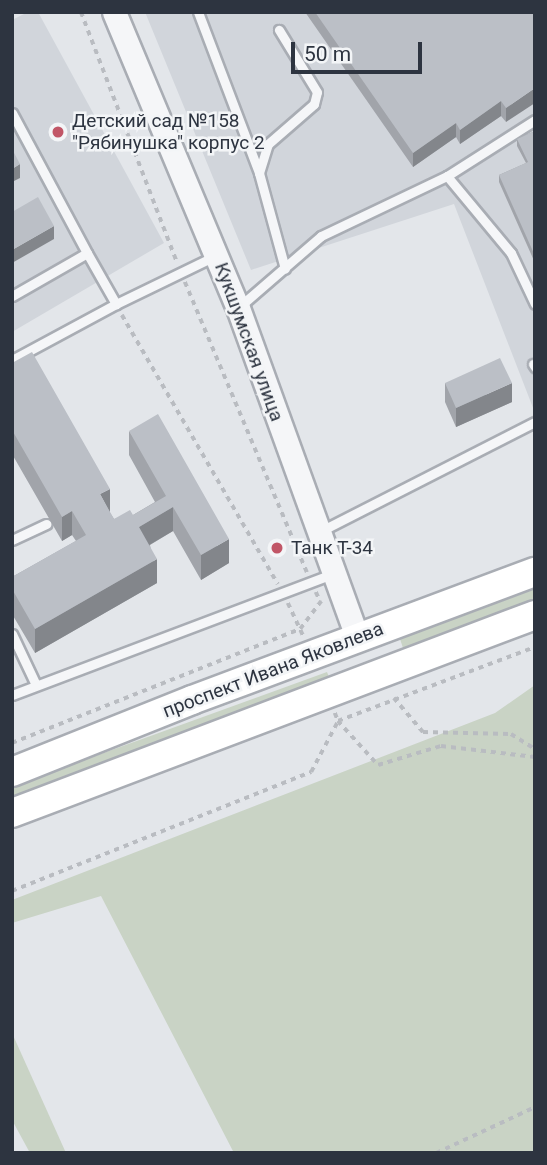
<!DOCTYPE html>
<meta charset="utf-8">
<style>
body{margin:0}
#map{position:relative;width:547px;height:1165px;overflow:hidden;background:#e3e6ea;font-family:Roboto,sans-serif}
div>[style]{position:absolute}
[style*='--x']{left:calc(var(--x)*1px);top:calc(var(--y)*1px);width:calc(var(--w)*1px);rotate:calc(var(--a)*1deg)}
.built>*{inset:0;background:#d1d5db}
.green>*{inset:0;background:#c9d3c5}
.path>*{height:3.5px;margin-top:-1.75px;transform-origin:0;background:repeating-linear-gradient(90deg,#b9bcc1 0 5px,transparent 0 10px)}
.roads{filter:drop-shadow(2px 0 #a9adb4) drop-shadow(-2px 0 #a9adb4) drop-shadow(0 2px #a9adb4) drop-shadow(0 -2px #a9adb4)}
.service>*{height:9px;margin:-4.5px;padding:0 4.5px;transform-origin:4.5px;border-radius:4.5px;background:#f5f6f8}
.tertiary>*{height:23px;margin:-11.5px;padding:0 11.5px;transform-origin:11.5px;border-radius:11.5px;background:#f5f6f8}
.primary>*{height:28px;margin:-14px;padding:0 14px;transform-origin:14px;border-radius:14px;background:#fff}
.wall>*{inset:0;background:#a1a4aa}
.shaded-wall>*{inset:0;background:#83868b}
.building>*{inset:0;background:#bbbfc6}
.dots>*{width:19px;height:19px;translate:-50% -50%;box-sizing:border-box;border:4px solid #f3f5f7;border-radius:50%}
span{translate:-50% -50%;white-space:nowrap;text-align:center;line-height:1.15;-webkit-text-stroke:5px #f3f5f7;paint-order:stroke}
.poi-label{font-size:19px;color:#2d3440}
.left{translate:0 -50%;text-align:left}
.street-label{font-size:19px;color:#2d3440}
.frame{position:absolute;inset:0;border:14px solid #2d3440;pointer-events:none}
.scale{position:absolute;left:291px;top:42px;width:131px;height:32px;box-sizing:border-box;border:4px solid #2d3440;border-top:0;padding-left:9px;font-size:21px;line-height:24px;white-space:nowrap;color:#2d3440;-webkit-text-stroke:5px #f3f5f7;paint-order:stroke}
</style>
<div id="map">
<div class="built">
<div style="clip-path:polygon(28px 12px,38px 12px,164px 243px,12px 332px,12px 20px)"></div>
<div style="clip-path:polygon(145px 12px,535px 12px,535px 413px,454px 204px,251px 270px)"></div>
</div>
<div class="green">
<div style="clip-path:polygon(535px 589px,535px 600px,403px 648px,400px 639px)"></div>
<div style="clip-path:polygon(327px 672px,329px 677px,321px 681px,12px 797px,12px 787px,40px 776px)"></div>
<div style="clip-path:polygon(535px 685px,535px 1153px,234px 1153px,101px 896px,12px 923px,12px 900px,495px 713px)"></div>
<div style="clip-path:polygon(12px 1033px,66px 1153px,30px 1153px,12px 1120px)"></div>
</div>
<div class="path">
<div style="--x:81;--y:12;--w:268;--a:69"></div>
<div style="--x:185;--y:282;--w:315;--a:67.2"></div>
<div style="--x:122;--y:315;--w:311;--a:59.9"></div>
<div style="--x:316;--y:592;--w:10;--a:66"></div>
<div style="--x:288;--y:603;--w:38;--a:65"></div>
<div style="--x:394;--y:698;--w:45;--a:49.5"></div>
<div style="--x:423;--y:732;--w:88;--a:1.3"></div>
<div style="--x:511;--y:734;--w:28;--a:32"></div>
<div style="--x:335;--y:713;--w:9;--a:69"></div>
<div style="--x:338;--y:721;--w:59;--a:47.7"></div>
<div style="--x:378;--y:765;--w:66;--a:-16.8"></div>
<div style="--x:441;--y:746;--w:95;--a:6.7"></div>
<div style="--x:12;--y:743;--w:310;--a:-21.6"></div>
<div style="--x:300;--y:629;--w:35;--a:-53"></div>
<div style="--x:12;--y:891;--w:322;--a:-21.7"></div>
<div style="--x:311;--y:772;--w:58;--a:-62.1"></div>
<div style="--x:338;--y:721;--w:210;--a:-20.6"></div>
<div style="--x:436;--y:1153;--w:109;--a:-24.9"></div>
</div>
<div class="roads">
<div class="service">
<div style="--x:198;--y:12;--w:172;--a:69.2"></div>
<div style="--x:259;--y:173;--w:99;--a:74.8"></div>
<div style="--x:12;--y:113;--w:159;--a:61.8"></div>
<div style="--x:259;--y:173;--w:30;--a:-73"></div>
<div style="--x:268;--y:144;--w:61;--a:-41"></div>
<div style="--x:314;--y:104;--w:12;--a:-76"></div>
<div style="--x:317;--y:92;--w:73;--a:-121.5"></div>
<div style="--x:447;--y:176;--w:100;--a:50.3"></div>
<div style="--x:511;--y:253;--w:56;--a:64.8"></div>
<div style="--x:12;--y:296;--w:86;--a:-29.8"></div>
<div style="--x:87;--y:253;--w:59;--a:60.4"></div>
<div style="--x:239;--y:307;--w:108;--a:-40.9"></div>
<div style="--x:321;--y:236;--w:140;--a:-25.5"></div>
<div style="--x:447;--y:176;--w:104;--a:-32.5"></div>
<div style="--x:12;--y:360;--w:118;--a:-28.3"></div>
<div style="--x:116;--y:304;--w:110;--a:-25.9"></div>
<div style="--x:533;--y:364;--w:4;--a:56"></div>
<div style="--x:319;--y:532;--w:242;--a:-27"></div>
<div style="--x:12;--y:540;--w:38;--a:-25"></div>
<div style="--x:12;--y:634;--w:56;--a:64.8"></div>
<div style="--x:12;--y:695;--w:343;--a:-20.7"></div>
</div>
<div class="tertiary">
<div style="--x:114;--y:12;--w:321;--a:67.3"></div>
<div style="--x:238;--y:308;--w:350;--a:70.1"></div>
</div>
<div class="primary">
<div style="--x:12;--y:772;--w:194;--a:-21.8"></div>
<div style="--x:192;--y:700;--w:366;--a:-20.5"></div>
<div style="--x:12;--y:813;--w:559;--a:-20.74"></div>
</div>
</div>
<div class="wall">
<div style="clip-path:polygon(305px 12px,535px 12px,506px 122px,501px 116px,460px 144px,456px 137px,413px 167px)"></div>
<div style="clip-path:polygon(535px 131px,535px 263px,499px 182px,499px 175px,526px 163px,517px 146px,517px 139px)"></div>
<div style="clip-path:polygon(12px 363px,114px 519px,133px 515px,155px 502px,129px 455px,129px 431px,229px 563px,201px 580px,173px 531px,150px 545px,157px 583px,35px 653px,12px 614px,12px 577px,76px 541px,72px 535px,62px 541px,12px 454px)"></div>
<div style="clip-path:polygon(445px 383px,512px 402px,456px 427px,445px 402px)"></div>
</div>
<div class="shaded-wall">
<div style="clip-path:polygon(535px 88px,535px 103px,506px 122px,506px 108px)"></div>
<div style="clip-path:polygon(501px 101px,501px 116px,460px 144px,460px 130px)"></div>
<div style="clip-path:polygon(456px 123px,456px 137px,413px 167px,413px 153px)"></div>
<div style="clip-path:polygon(20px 164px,20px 178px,12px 182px,12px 169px)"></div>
<div style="clip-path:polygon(54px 226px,54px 239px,12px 263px,12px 250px)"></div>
<div style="clip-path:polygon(512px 383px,512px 402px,456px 427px,456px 408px)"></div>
<div style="clip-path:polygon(110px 489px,110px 513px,100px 494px)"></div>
<div style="clip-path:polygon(173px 507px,173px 531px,139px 551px,139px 527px)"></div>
<div style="clip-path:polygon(72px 511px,72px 535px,62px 541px,62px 517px)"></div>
<div style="clip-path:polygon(229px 539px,229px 563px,201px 580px,201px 555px)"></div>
<div style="clip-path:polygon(157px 559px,157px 583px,35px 653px,35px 629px)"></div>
</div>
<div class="building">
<div style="clip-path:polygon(315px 12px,535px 12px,535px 88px,506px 108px,501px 101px,460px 130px,456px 123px,413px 153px)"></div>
<div style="clip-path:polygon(535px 131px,535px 256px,499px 175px,528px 162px,517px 139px)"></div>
<div style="clip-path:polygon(12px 149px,20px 164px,12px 169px)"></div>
<div style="clip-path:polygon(38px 197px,54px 226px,12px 250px,12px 212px)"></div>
<div style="clip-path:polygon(32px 352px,110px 489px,100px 494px,114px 519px,130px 510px,133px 515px,166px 496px,129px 431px,158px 414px,229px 539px,201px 555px,173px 507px,139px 527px,157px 559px,35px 629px,12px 589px,12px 577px,86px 535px,72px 511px,62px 517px,12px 430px,12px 363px)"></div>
<div style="clip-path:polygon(500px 358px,512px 383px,456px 408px,445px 383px)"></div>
</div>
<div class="dots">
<div style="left:58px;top:132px;background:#c15667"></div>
<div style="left:277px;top:548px;background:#c15667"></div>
</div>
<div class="poi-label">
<span class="left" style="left:72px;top:132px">Детский сад №158<br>"Рябинушка" корпус 2</span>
<span class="left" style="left:291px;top:548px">Танк Т-34</span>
</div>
<div class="street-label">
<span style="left:249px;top:342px;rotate:70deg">Кукшумская улица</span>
<span style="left:273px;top:670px;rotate:-21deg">проспект Ивана Яковлева</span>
</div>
<div class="frame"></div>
<div class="scale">50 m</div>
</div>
